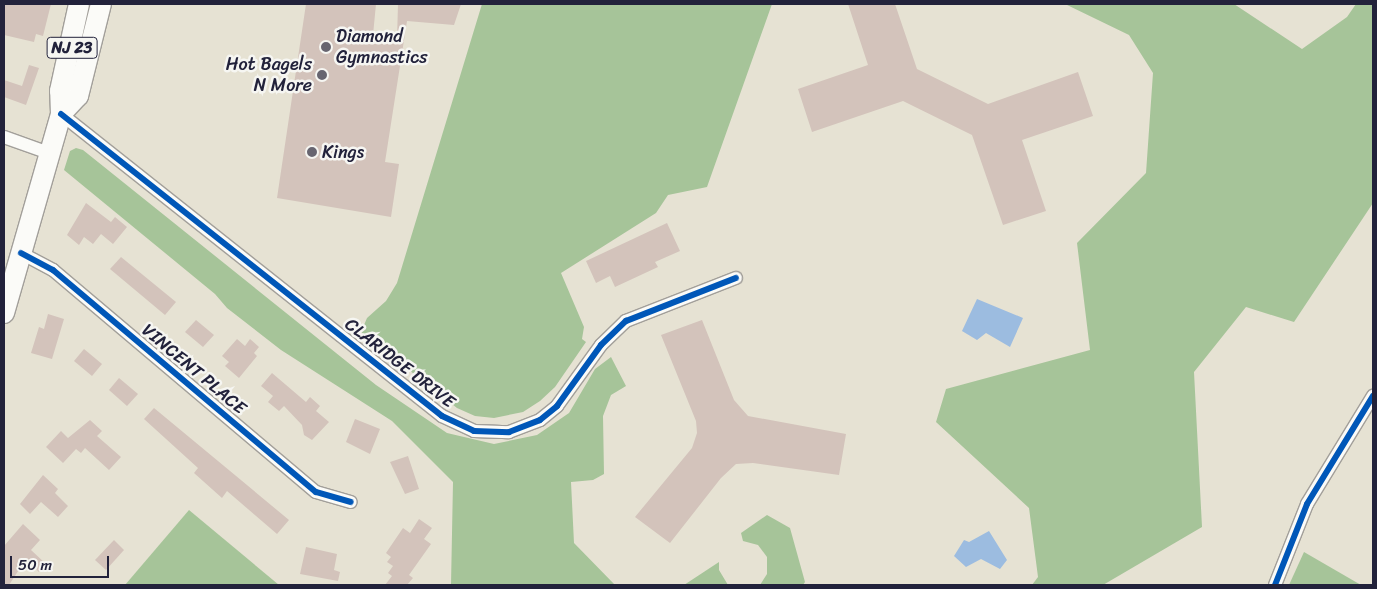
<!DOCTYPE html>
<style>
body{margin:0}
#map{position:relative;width:1377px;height:589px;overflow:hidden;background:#e6e2d3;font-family:Sriracha,sans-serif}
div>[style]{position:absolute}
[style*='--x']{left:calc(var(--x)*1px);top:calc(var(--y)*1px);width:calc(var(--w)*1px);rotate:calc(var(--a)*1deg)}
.forest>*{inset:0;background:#a6c499}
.water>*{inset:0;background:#9cbce0}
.building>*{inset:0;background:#d3c3bb}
.roads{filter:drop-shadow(1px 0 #a29f9a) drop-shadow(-1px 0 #a29f9a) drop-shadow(0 1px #a29f9a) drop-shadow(0 -1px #a29f9a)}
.minor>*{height:12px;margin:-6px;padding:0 6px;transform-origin:6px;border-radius:6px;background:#fbfbf8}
.primary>*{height:20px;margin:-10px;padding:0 10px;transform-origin:10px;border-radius:10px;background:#fbfbf8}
.cycleway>*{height:6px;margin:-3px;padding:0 3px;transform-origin:3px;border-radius:3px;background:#0057b8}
.dots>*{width:14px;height:14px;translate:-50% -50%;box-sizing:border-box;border:2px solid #f6f6f2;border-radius:50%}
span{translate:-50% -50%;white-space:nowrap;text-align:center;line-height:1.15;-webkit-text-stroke:5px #f6f6f2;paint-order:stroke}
.shield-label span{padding:1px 4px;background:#f6f6f2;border:1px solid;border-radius:4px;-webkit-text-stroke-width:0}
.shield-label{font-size:16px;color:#22223b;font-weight:700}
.poi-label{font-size:18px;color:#22223b}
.left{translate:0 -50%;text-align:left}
.right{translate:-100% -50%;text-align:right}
.street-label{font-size:18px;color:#22223b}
.frame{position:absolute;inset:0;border:5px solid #22223b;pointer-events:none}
.scale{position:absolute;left:10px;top:556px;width:99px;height:22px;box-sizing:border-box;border:2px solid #22223b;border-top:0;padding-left:6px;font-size:15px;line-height:18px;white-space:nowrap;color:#22223b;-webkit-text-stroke:4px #f6f6f2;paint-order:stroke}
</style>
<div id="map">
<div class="forest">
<div style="clip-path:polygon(482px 4px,772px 4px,707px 187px,668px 195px,656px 213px,561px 273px,584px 327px,582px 339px,586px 342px,555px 387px,540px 401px,523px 412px,494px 418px,475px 416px,457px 408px,361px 332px,367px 318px,386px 301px,397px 283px)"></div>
<div style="clip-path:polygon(1065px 4px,1234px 4px,1302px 49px,1347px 17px,1356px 4px,1373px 4px,1373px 203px,1294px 322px,1246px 307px,1194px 372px,1202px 527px,1103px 585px,1032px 585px,1038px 577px,1029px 508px,936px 422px,946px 389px,1090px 350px,1077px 243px,1146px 173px,1153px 73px,1129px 35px)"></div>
<div style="clip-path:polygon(76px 148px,83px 150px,376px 385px,447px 433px,494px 444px,537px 435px,569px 413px,595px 369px,611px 357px,626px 386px,611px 395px,603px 416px,604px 474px,593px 480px,571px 482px,574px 543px,615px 585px,451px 585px,453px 482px,392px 421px,281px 350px,227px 308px,215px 294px,64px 170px,70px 151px)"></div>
<div style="clip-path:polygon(189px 510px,279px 585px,125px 585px)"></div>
<div style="clip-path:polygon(767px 515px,790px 528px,805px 582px,803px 585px,760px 585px,767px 574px,767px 557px,758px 545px,743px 541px,741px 533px)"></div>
<div style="clip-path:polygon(1304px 552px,1361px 585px,1289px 585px)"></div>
<div style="clip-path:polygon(719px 562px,719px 570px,728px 585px,684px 585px)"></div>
</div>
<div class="water">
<div style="clip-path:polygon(977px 299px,1023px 318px,1010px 347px,986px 333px,977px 340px,962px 331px)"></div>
<div style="clip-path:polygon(989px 531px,1007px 560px,1000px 569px,981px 559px,966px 567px,954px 556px,964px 540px,969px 542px)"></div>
</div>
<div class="building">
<div style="clip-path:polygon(4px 4px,51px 4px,43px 36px,36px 34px,34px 42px,4px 35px)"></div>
<div style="clip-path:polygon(306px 4px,376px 4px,373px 35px,397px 39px,398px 4px,461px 4px,454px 25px,407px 21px,385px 162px,399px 164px,391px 217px,277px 198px)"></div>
<div style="clip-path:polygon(848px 4px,895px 4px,917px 69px,988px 104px,1078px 72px,1093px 116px,1022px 140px,1046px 211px,1003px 225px,972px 135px,903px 101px,812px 132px,798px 89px,868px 65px)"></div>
<div style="clip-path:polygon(29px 65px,39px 68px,26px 105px,4px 97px,4px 80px,22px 86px)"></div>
<div style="clip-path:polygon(86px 203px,111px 222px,115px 217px,127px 227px,113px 244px,101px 234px,93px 244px,84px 237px,79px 245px,67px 235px)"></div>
<div style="clip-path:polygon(667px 223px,680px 251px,655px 262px,658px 267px,615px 287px,610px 276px,596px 283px,586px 261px)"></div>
<div style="clip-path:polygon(121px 257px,176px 302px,165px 315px,110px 269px)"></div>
<div style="clip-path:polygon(48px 314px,64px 319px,52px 359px,31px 353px,39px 327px,44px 329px)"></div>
<div style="clip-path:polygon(196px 320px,214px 335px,203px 347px,185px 332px)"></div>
<div style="clip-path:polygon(702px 320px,734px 400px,748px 416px,846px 434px,839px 475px,753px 463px,736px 464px,721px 478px,670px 543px,635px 517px,692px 448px,697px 433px,696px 421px,661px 335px)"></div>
<div style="clip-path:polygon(237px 339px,245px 346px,250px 339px,259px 347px,254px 353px,257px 356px,239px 378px,225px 366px,229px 362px,222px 356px)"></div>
<div style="clip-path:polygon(84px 349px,102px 364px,92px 376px,74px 361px)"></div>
<div style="clip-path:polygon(272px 373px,306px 402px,310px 397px,320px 406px,316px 411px,329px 422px,312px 440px,304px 435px,302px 425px,284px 406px,279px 411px,268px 402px,273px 396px,261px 386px)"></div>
<div style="clip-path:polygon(119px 378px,138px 394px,127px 406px,109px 390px)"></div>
<div style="clip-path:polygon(154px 408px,289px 520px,277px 534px,227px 491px,222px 498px,194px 473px,198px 468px,144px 419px)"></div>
<div style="clip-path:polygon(355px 419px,380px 429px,370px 454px,346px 442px)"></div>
<div style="clip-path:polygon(90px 420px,102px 431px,97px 436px,121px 457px,109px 470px,85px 448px,81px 453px,76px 449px,63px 463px,46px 447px,61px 431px,68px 438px)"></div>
<div style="clip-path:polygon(408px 456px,419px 489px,405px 494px,390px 462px)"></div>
<div style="clip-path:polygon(43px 475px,58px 489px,55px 493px,68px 506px,58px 517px,41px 502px,30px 514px,20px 504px)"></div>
<div style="clip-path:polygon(419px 519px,432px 528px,424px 539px,431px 544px,409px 575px,413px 578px,407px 585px,385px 585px,392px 576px,388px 573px,393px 566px,387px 562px,391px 557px,386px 553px,403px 528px,410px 533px)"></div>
<div style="clip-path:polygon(23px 524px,40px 540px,31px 550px,46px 564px,39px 572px,26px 559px,9px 585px,4px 585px,4px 546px)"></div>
<div style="clip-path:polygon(114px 540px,124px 550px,106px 570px,95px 560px)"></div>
<div style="clip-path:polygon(306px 547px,337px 554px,334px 570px,340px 572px,338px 581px,300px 574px)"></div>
</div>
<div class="roads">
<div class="minor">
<div style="--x:61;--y:114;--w:486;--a:38.4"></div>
<div style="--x:442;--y:416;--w:35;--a:25"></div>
<div style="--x:474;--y:431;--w:35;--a:2"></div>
<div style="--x:509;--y:432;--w:33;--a:-21"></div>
<div style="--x:540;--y:420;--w:22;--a:-39"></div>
<div style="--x:557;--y:406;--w:75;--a:-54.2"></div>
<div style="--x:601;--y:345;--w:35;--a:-44"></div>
<div style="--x:626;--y:321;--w:118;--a:-21.4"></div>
<div style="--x:4;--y:137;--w:48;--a:19.6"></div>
<div style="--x:21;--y:253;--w:36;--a:28"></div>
<div style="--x:53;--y:270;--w:344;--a:40.2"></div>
<div style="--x:316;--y:492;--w:36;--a:16"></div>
<div style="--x:1275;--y:585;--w:87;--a:-68.4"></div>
<div style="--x:1307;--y:504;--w:127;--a:-58.6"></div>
</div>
<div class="primary">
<div style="--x:61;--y:114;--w:25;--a:-47"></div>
<div style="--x:78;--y:96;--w:95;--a:-76"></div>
<div style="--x:4;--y:313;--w:207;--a:-74"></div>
<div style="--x:61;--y:114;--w:23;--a:-92"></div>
<div style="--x:60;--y:91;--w:89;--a:-77.7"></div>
</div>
</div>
<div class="cycleway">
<div style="--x:61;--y:114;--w:486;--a:38.4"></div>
<div style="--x:442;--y:416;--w:35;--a:25"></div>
<div style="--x:474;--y:431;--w:35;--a:2"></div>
<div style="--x:509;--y:432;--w:33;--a:-21"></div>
<div style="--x:540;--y:420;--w:22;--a:-39"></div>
<div style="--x:557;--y:406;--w:75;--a:-54.2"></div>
<div style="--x:601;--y:345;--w:35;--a:-44"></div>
<div style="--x:626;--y:321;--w:118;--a:-21.4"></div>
<div style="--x:21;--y:253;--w:36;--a:28"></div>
<div style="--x:53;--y:270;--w:344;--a:40.2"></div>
<div style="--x:316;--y:492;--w:36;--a:16"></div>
<div style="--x:1275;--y:585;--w:87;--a:-68.4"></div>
<div style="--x:1307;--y:504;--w:127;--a:-58.6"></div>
</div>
<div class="dots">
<div style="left:326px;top:47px;background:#676570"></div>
<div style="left:322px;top:75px;background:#676570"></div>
<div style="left:312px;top:152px;background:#676570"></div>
</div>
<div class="shield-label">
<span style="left:72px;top:48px">NJ 23</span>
</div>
<div class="poi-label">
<span class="left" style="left:336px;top:47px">Diamond<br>Gymnastics</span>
<span class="right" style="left:312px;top:75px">Hot Bagels<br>N More</span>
<span class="left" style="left:322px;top:152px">Kings</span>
</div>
<div class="street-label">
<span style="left:400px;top:363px;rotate:38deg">CLARIDGE DRIVE</span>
<span style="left:194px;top:369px;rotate:40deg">VINCENT PLACE</span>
</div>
<div class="frame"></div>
<div class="scale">50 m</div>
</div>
